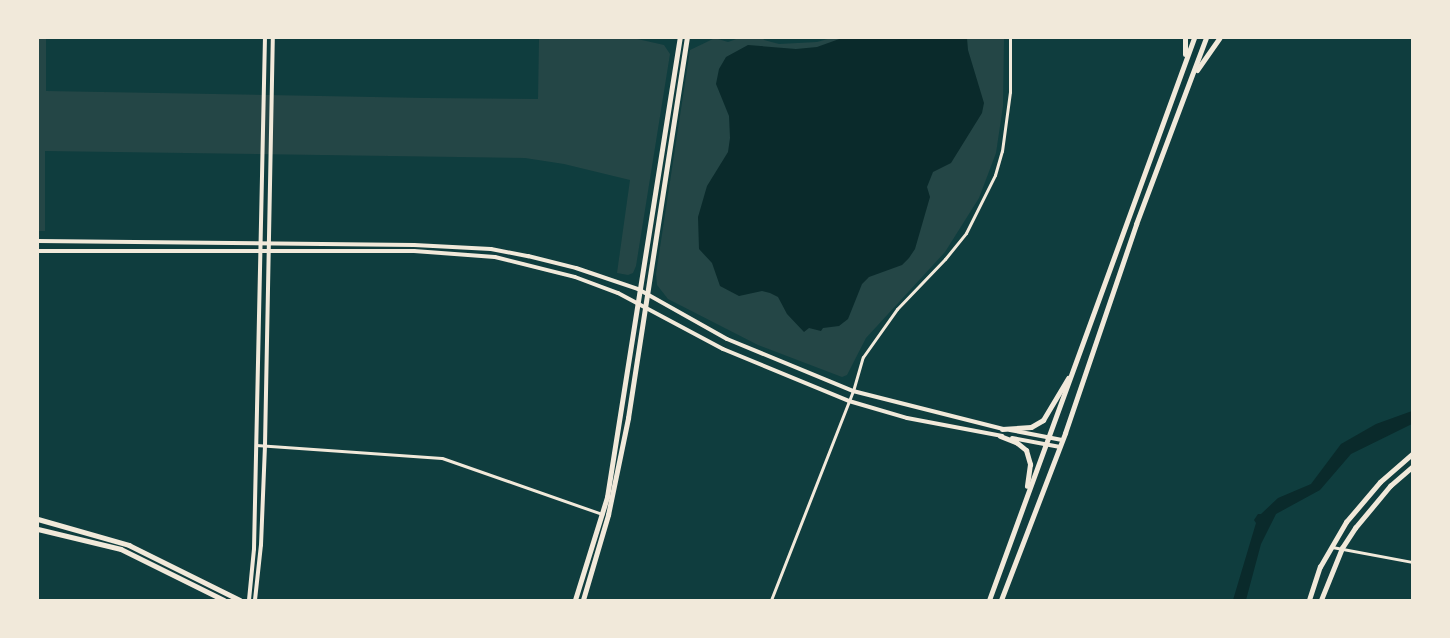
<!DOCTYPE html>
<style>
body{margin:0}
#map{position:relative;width:1450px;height:638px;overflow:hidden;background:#0f3d3e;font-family:"Varela Round",sans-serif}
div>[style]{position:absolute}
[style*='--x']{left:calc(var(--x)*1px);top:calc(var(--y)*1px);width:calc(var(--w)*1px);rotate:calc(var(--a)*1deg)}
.green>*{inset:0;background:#244646}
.water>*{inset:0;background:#0a2a2b}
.minor>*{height:3px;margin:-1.5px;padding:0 1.5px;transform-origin:1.5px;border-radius:1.5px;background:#f1e9da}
.tertiary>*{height:4px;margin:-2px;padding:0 2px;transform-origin:2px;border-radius:2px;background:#f1e9da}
.secondary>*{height:4.5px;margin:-2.25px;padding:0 2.25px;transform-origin:2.25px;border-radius:2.25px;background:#f1e9da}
.primary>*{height:5px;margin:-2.5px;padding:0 2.5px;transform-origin:2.5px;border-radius:2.5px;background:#f1e9da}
span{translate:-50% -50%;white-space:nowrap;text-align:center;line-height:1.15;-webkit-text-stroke:4.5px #f1e9da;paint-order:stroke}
.frame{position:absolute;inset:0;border:39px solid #f1e9da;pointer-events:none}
</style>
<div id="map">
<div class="green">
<div style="clip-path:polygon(38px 38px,46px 38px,46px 91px,426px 98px,538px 99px,539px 38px,633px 38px,664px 45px,670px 54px,636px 266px,633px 273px,628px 275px,617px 273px,630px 180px,564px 164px,525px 158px,45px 151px,45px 231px,38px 231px)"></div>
<div style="clip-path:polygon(715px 38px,728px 42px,739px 38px,763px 38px,764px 40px,779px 44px,817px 42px,831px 38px,1004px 38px,1003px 106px,996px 153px,979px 198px,945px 252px,866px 338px,847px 375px,842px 377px,758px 345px,668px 299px,657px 285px,656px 274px,690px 50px)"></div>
</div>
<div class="water">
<div style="clip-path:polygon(842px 38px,967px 38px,968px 50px,984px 103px,982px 113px,951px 163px,933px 172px,927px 187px,930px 197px,915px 249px,909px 258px,902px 265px,869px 277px,862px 284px,848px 319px,839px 326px,823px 328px,821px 331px,809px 328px,804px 332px,787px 314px,778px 297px,770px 293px,762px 291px,739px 296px,720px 286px,712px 263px,699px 249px,698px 217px,707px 186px,728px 152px,730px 138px,729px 116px,716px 84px,719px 69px,726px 57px,748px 45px,796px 49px,817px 47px)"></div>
<div style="clip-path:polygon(1412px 411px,1412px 424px,1351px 454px,1320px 490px,1276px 514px,1261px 544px,1246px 600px,1233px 600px,1256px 523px,1254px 520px,1258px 514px,1261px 514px,1278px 498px,1311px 484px,1341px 444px,1376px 424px)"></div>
</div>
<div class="minor">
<div style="--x:256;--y:445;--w:186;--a:4"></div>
<div style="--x:442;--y:458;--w:170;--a:19.3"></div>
<div style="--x:1332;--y:547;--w:81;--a:10.6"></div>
<div style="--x:771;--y:600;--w:225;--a:-68.6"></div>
<div style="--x:853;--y:391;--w:35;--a:-74"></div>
<div style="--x:863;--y:357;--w:59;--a:-54.7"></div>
<div style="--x:897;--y:309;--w:69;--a:-46.2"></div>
<div style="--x:945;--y:259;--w:33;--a:-51"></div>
<div style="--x:966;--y:233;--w:65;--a:-63.4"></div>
<div style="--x:995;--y:175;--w:25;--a:-74"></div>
<div style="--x:1002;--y:151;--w:60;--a:-82.3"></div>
<div style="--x:1010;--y:92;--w:54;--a:-90"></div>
</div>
<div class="tertiary">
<div style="--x:38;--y:241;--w:376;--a:0.6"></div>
<div style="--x:414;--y:245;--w:77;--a:3"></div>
<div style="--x:491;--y:249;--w:38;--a:11"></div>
<div style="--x:528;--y:256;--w:49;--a:14"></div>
<div style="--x:576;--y:268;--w:65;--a:18.7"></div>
<div style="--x:638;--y:289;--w:102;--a:29.3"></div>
<div style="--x:727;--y:339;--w:136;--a:22.4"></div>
<div style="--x:853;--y:391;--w:155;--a:14.2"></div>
<div style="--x:38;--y:251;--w:376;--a:0"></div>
<div style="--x:414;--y:251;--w:81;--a:4.2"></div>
<div style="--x:495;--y:257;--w:82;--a:14"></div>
<div style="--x:575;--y:277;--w:46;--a:20.4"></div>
<div style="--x:618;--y:293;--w:119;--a:28.1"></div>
<div style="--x:723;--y:349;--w:136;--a:22.4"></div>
<div style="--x:849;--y:401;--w:60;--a:16.3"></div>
<div style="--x:907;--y:418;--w:97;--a:10.7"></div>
<div style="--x:1010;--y:430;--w:53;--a:10.9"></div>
<div style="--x:1012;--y:438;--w:49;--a:10.6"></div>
<div style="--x:249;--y:600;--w:51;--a:-84.4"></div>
<div style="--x:254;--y:549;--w:511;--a:-88.77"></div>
<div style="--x:255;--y:600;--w:55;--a:-83.8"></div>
<div style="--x:261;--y:545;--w:100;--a:-87.7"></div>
<div style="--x:265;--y:445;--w:407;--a:-88.9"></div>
</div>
<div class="secondary">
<div style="--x:38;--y:519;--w:95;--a:15.9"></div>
<div style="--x:129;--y:545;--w:124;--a:26.4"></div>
<div style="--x:38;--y:529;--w:85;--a:13.5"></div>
<div style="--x:121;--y:549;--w:115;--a:26.3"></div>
<div style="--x:575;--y:600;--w:108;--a:-72.7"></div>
<div style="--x:607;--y:497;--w:465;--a:-81"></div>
<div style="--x:583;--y:600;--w:89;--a:-73.6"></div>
<div style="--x:608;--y:515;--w:99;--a:-78.3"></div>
<div style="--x:628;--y:418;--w:385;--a:-81.2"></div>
<div style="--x:1309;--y:600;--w:35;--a:-72"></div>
<div style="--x:1320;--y:567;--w:52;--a:-60"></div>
<div style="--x:1346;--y:522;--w:52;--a:-49.6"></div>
<div style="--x:1380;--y:482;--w:43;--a:-41.2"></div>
<div style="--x:1321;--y:600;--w:56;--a:-68"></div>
<div style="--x:1342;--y:548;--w:24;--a:-57"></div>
<div style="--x:1355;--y:528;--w:55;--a:-50.2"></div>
<div style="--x:1390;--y:486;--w:29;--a:-41"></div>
</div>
<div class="primary">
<div style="--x:1185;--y:38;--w:16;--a:90"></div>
<div style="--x:1197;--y:70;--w:39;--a:-55"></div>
<div style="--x:1002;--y:429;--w:29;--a:-4"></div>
<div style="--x:1031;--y:427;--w:14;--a:-30"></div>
<div style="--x:1043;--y:420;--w:49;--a:-59.2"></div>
<div style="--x:1000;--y:436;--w:17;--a:21"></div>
<div style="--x:1016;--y:442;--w:13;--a:39"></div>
<div style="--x:1026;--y:450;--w:15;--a:74"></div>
<div style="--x:1030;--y:464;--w:22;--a:98"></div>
<div style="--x:989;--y:600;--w:598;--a:-69.96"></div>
<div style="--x:1001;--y:600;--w:179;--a:-69"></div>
<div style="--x:1065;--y:433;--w:221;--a:-71.2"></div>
<div style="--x:1136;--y:224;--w:199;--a:-69.4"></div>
</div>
<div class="frame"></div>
</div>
